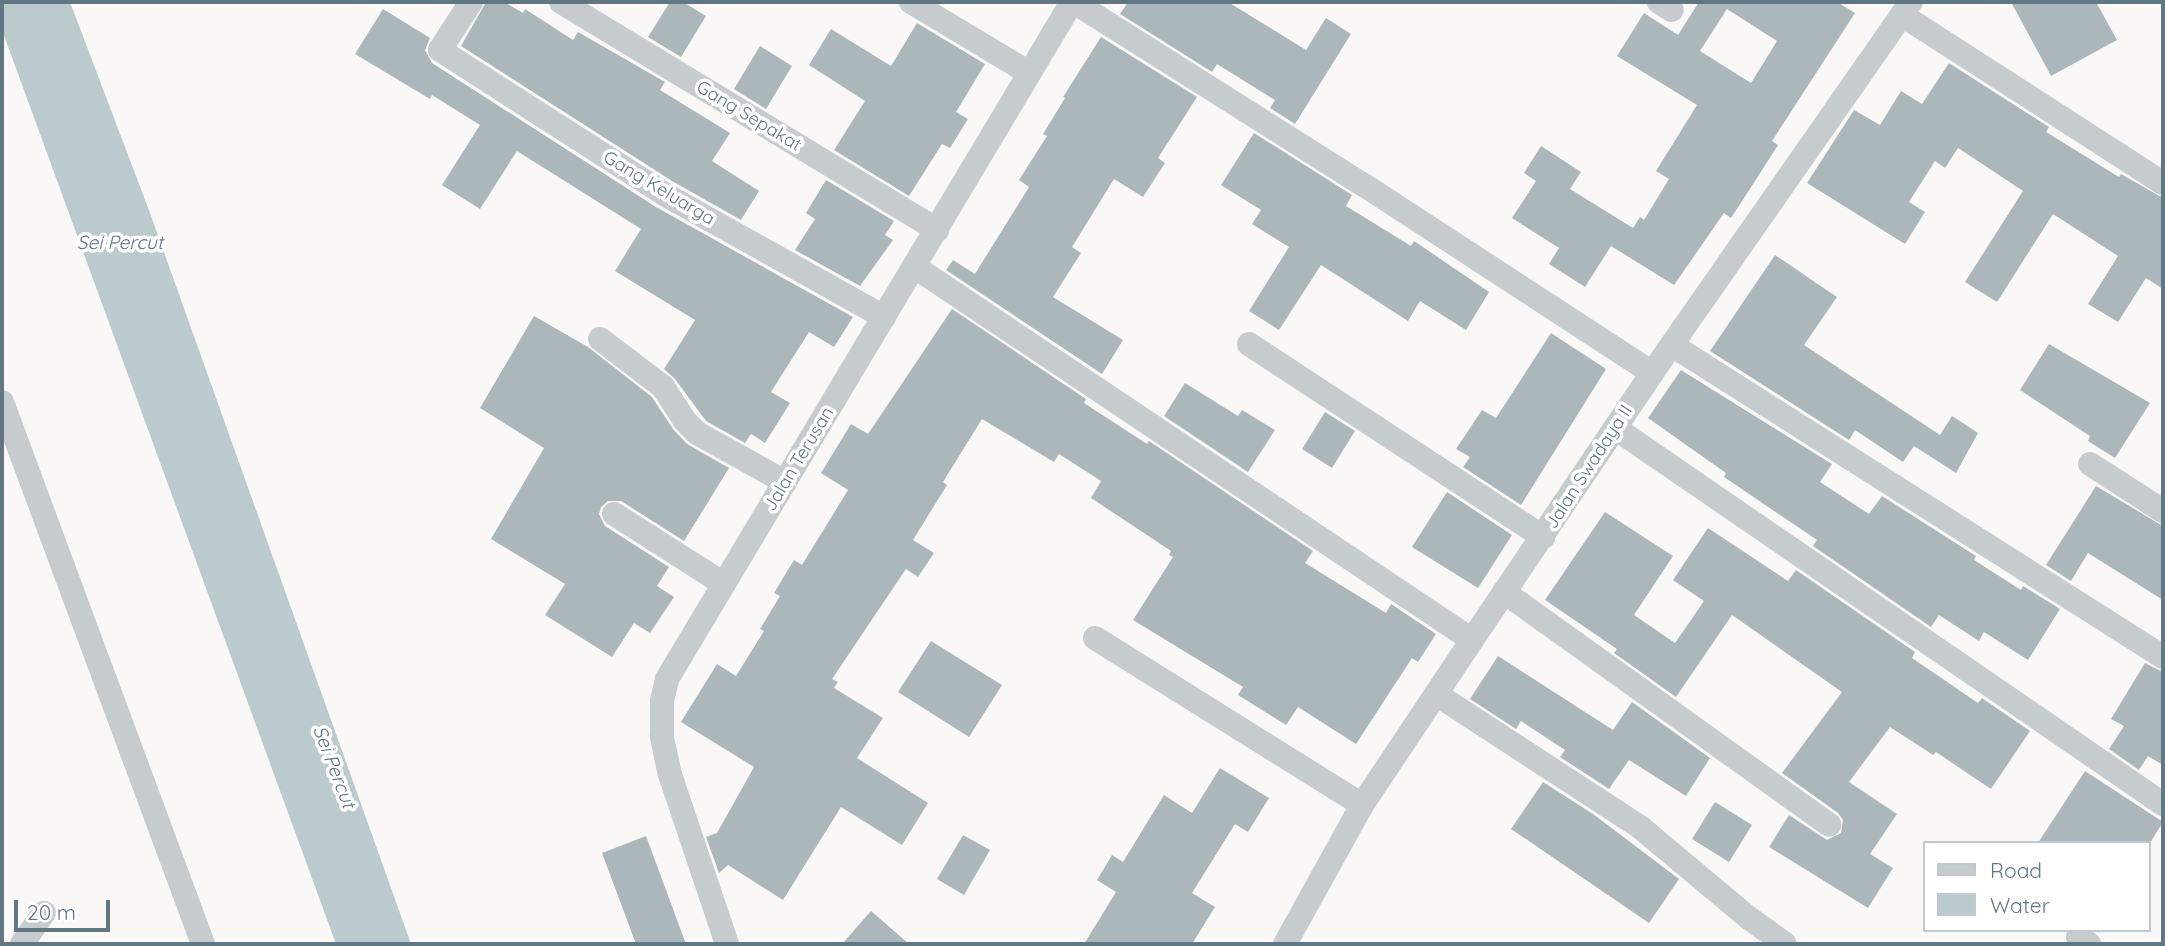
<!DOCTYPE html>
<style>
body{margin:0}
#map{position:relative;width:2165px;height:946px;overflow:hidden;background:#f9f8f6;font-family:Quicksand,sans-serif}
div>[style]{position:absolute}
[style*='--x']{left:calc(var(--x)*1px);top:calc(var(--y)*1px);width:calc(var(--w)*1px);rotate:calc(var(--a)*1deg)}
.water>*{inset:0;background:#bbcbcd}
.building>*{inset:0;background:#acb7bc}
.minor>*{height:24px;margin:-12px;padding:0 12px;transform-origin:12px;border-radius:12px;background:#c6cbce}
span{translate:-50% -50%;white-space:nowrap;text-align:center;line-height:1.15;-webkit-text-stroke:7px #fff;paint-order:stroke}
.street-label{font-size:18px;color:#617884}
.water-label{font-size:19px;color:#5b787e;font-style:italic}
.frame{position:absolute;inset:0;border:4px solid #617884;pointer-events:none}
.legend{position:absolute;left:1923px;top:841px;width:228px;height:91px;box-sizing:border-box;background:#fff;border:2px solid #c0c9ce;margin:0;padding:9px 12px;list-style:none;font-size:21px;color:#617884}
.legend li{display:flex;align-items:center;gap:14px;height:35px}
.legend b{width:35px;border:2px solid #c0c9ce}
.scale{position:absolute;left:14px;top:900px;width:96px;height:32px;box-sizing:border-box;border:4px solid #617884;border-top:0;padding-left:9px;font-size:21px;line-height:24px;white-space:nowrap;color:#617884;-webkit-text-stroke:5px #fff;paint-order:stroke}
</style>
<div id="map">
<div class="water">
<div style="clip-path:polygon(2px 2px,70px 2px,150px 213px,411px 944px,336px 944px,2px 30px)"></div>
</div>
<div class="building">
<div style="clip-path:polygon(486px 2px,504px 2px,523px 13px,525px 9px,573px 40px,578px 32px,665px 82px,660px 90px,730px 133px,712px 161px,759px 191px,741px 220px,672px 181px,461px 46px)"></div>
<div style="clip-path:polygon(670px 2px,683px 2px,706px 16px,681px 57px,648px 37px)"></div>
<div style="clip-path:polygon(1128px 2px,1228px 2px,1306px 50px,1326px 18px,1351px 34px,1295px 124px,1270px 108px,1275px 100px,1217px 64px,1212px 72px,1120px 14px)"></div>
<div style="clip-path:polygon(evenodd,1699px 2px,1837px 2px,1855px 13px,1772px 141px,1778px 145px,1757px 178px,1731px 218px,1724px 213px,1674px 285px,1611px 246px,1585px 287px,1549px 264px,1559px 248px,1512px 218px,1536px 181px,1524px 173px,1541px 146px,1581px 172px,1570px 189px,1633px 228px,1640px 217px,1644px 220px,1669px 179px,1656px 171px,1697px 105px,1617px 56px,1644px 13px,1678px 35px,1699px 2px,1727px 9px,1777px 41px,1751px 83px,1700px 51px,1727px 9px)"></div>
<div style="clip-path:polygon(2011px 2px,2096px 2px,2117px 40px,2051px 76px)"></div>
<div style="clip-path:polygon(383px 9px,430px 38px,425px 50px,432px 63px,656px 207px,853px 317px,834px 347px,809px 332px,771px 392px,790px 403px,765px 443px,751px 434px,745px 443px,706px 421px,675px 379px,664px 369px,695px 320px,615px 271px,641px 229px,517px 151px,480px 209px,442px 185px,480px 125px,432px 95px,430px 99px,355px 54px)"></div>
<div style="clip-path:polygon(917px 23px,985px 64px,956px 112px,968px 119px,950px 148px,942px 144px,909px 196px,834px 150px,865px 101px,809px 65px,831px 29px,891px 66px)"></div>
<div style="clip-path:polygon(1101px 37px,1197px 97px,1158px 158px,1165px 163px,1143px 197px,1114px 179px,1072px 247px,1081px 253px,1053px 297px,1123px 340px,1102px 374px,946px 270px,953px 260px,975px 274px,1029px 187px,1019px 180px,1047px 136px,1043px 134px,1065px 98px,1063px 97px)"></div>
<div style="clip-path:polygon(760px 46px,792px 66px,766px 109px,734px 89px)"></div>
<div style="clip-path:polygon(1949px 63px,2049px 127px,2046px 132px,2119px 177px,2121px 174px,2163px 198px,2163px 289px,2146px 278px,2118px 322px,2088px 304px,2118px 256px,2053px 214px,1997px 302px,1965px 282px,2023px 191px,1958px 148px,1945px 168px,1935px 161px,1909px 202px,1925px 212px,1905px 244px,1807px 183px,1854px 110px,1880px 125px,1901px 91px,1922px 104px)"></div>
<div style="clip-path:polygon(1254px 133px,1352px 195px,1346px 206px,1411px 246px,1414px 241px,1489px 292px,1466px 330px,1420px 301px,1408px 321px,1321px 265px,1279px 330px,1249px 311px,1289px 247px,1252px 224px,1261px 210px,1221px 185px)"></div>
<div style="clip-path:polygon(826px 180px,894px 221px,885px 235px,893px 240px,860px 286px,795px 250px,815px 219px,806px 213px)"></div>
<div style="clip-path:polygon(1775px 255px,1837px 297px,1804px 345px,1940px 435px,1952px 416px,1978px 433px,1956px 473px,1914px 446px,1903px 462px,1855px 430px,1849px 440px,1710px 351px)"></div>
<div style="clip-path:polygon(952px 309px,1086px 399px,1084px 403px,1147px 444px,1149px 441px,1313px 551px,1305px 563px,1386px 613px,1391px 604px,1436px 634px,1418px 662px,1412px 658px,1356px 744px,1298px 707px,1286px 725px,1238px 695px,1243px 687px,1133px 620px,1173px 557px,1169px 555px,1171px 551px,1091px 498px,1101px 481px,1059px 454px,1054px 462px,982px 419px,943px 482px,947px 485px,913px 540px,934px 553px,918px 577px,906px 569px,832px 679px,838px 682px,834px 688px,883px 718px,857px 758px,928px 803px,902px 845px,841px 807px,783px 900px,728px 865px,719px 873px,706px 837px,717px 833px,754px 767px,681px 722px,717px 664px,736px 676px,764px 631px,760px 629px,780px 596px,774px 593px,794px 560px,802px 565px,848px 490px,821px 473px,851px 424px,868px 434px)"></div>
<div style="clip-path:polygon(534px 316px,588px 347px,652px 397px,673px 429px,687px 444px,729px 468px,684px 541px,621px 501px,608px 501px,601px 507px,599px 514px,605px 526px,669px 567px,657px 586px,674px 597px,650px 633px,634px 623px,612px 657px,545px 615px,565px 584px,491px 539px,544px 448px,480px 408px)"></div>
<div style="clip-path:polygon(1551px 333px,1606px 369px,1521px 505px,1463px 467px,1470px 457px,1456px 449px,1482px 410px,1496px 418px)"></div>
<div style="clip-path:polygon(2049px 344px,2150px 403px,2115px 458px,2088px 441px,2090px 436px,2020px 390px)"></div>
<div style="clip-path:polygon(1681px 370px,1832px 464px,1820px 482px,1869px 514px,1882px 496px,1976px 556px,1974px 560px,2021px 590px,2023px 586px,2060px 609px,2028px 660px,1984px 632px,1979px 641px,1939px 615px,1931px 627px,1813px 546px,1817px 540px,1724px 477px,1726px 473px,1648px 418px)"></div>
<div style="clip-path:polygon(1185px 383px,1238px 416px,1242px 410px,1275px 430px,1248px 472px,1164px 416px)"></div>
<div style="clip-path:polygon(1325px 412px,1355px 431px,1332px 468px,1302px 449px)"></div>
<div style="clip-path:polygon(2096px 486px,2163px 526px,2163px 600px,2088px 553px,2071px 581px,2046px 565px)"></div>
<div style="clip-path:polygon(1447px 492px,1512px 535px,1478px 588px,1412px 547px)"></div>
<div style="clip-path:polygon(1605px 512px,1673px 556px,1634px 615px,1675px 643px,1704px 601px,1673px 580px,1708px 528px,1788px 581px,1796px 570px,1915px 652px,1912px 658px,1978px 703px,1982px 698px,2030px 731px,1991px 789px,1936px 752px,1933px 755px,1890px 727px,1849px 782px,1897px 814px,1870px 854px,1893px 868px,1868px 908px,1769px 847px,1789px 815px,1827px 840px,1841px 833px,1843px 820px,1838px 813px,1782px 773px,1842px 692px,1732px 615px,1676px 697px,1614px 653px,1617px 649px,1545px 600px)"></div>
<div style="clip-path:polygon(931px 641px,1002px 685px,969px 737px,898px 692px)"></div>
<div style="clip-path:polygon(1498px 656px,1613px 730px,1632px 702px,1710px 758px,1686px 796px,1629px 760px,1609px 789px,1560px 757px,1565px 750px,1521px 721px,1516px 729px,1470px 699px)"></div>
<div style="clip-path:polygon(2145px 663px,2163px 672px,2163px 765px,2148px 756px,2139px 770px,2109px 749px,2124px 726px,2111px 719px)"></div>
<div style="clip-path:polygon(1220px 768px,1269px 798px,1248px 832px,1235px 824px,1192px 893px,1215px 907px,1192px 944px,1084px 944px,1116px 892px,1097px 880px,1112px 855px,1123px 862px,1164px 795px,1192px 813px)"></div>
<div style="clip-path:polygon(2085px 771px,2163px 822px,2150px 843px,2038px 843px)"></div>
<div style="clip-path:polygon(1543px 782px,1593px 814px,1679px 879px,1649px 923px,1511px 829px)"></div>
<div style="clip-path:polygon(1715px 802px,1752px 825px,1729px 862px,1692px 839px)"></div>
<div style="clip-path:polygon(963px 835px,990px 850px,964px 895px,937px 879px)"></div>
<div style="clip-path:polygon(646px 836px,686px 944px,636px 944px,602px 853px)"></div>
<div style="clip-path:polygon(871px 911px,909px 944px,842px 944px)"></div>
</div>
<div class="minor">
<div style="--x:471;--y:2;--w:57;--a:122.9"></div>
<div style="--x:440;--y:50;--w:266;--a:32.7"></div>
<div style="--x:664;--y:194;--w:252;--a:29.2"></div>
<div style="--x:561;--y:2;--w:440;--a:31.2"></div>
<div style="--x:911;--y:2;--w:138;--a:31"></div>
<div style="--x:1074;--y:2;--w:343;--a:32.3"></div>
<div style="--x:1364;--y:185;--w:344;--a:33.1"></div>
<div style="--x:1659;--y:2;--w:15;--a:32"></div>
<div style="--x:1902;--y:15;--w:310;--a:32.8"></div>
<div style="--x:915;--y:267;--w:670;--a:33.81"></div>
<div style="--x:600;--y:339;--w:79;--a:37.3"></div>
<div style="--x:663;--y:387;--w:40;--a:57.1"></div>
<div style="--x:685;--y:421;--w:17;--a:45"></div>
<div style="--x:697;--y:433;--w:101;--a:29.1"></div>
<div style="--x:1249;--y:344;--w:352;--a:33.3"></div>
<div style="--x:1672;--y:345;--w:582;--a:32.43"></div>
<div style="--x:2;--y:402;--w:578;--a:69.65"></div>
<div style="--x:1615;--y:428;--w:665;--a:34.46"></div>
<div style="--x:2090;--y:464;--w:87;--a:32.8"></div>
<div style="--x:614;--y:514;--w:130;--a:32.5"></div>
<div style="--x:1504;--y:592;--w:400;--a:35.6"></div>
<div style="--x:1095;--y:638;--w:315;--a:32"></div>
<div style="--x:1436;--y:694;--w:244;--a:33.1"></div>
<div style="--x:1640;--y:827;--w:142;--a:39.9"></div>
<div style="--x:1749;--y:918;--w:44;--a:35.8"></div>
<div style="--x:2078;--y:937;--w:13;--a:32"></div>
<div style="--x:22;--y:944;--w:38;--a:-55"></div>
<div style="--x:727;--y:944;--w:178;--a:-108.6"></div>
<div style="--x:670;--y:775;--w:40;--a:-102"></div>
<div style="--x:662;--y:736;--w:35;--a:-90"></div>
<div style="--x:662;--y:701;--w:23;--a:-77"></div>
<div style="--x:667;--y:679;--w:789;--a:-59.11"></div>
<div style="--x:1285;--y:944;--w:159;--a:-61"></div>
<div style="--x:1362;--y:805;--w:198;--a:-56.3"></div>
<div style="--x:1472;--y:640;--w:322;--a:-56"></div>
<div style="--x:1652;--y:373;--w:452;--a:-55.1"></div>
</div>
<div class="street-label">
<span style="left:749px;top:116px;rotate:31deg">Gang Sepakat</span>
<span style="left:659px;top:188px;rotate:31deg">Gang Keluarga</span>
<span style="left:799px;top:459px;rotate:-59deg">Jalan Terusan</span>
<span style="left:1589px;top:467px;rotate:-57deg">Jalan Swadaya II</span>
</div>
<div class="water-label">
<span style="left:120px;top:243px">Sei Percut</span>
<span style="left:334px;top:767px;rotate:69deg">Sei Percut</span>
</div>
<div class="frame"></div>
<ul class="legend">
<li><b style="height:9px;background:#c6cbce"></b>Road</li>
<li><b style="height:19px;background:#bbcbcd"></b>Water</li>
</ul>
<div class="scale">20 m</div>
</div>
